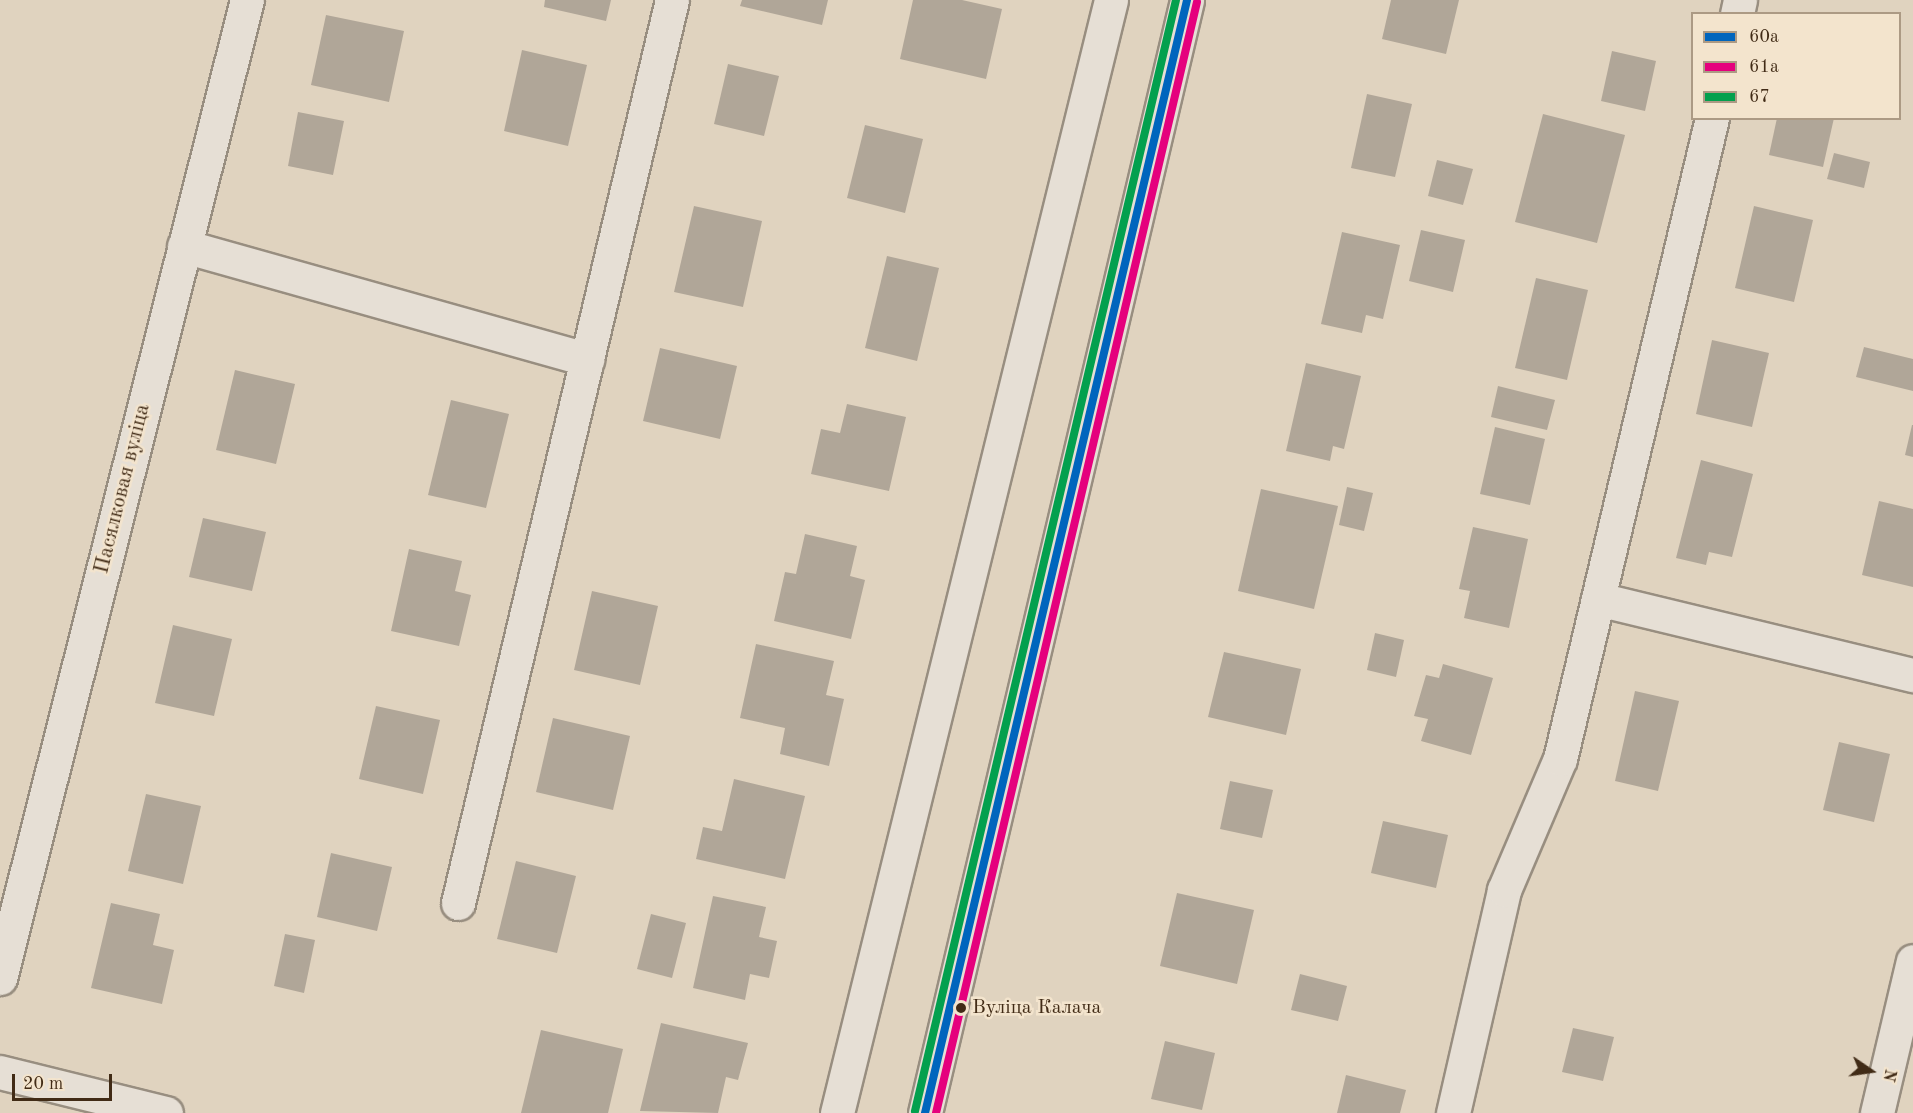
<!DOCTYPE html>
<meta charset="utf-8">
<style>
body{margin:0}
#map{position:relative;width:1913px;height:1113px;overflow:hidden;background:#e0d3bf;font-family:"Old Standard TT",serif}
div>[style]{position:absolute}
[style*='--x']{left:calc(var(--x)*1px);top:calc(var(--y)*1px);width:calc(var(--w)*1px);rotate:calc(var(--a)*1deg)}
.building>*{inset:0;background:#b0a698}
.roads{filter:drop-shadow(2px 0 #988e80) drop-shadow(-2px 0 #988e80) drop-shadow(0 2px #988e80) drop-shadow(0 -2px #988e80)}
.minor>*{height:33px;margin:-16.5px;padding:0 16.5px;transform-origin:16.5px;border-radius:16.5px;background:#e6dfd5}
.bus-1>*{height:8px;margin:-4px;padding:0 4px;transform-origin:4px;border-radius:4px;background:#0065bd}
.bus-2>*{height:8px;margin:-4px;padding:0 4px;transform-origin:4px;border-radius:4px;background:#e5007d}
.bus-3>*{height:8px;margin:-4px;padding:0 4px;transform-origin:4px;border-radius:4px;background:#03a04e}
.dots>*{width:16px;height:16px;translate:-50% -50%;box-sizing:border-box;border:3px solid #f3e4cd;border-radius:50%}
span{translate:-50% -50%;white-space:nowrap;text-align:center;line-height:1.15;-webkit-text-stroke:5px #f3e4cd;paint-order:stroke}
.bus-label{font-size:20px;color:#412b16}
.left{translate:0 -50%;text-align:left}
.street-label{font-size:21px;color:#412b16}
.legend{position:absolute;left:1691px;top:12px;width:210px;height:108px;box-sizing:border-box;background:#f3e4cd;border:2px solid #ac9a84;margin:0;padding:8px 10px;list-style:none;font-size:18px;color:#412b16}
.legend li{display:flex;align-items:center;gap:12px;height:30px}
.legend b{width:30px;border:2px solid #ac9a84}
.north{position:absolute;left:1841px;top:1041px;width:60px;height:60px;-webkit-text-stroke:4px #f3e4cd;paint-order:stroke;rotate:103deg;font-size:16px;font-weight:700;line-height:24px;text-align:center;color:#412b16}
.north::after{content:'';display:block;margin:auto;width:21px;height:27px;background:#412b16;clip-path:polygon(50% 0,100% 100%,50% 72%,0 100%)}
.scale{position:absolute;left:12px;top:1074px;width:100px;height:27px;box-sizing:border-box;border:3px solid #412b16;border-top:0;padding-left:8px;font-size:18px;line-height:21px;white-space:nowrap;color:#412b16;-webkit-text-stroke:4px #f3e4cd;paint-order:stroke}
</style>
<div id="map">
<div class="building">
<div style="clip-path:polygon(545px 0,611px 0,606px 21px,544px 7px)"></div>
<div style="clip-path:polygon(742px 0,828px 0,822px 25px,740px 6px)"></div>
<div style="clip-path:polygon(913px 0,962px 0,1002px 9px,986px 79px,900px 59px)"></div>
<div style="clip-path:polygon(1391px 0,1459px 0,1446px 54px,1382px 39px)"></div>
<div style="clip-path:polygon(326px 15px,404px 31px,389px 102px,311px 85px)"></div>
<div style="clip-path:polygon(522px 50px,587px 65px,568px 146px,504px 131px)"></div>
<div style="clip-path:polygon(1612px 51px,1656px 61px,1645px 111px,1601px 101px)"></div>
<div style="clip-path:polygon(728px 64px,779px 76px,764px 136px,714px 124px)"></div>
<div style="clip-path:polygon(1367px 94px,1412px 104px,1395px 177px,1351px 168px)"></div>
<div style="clip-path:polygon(298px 112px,344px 121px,333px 175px,288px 166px)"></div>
<div style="clip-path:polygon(1543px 114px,1625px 135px,1597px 243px,1515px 222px)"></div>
<div style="clip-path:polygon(1777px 118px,1834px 118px,1823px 167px,1769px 155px)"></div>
<div style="clip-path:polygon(865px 125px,923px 139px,905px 213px,847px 198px)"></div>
<div style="clip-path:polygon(1834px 153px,1870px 162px,1864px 188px,1827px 179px)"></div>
<div style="clip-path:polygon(1437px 160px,1473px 169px,1463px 205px,1428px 196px)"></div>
<div style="clip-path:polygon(694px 206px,762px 221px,743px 307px,674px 292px)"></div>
<div style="clip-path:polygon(1754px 206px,1813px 220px,1794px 302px,1735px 288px)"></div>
<div style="clip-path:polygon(1421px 230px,1465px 240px,1453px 292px,1409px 281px)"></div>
<div style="clip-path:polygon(1342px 232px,1400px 245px,1383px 319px,1366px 315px,1362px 333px,1321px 324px)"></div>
<div style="clip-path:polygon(887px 256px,939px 268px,917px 361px,865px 348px)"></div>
<div style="clip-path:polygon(1536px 278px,1588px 290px,1567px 380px,1515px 368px)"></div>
<div style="clip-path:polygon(1712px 340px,1769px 353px,1752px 427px,1696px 414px)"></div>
<div style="clip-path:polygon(1864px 347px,1913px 359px,1913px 391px,1856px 377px)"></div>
<div style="clip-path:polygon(660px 348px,737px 366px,720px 439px,643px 421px)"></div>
<div style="clip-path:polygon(1306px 363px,1361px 376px,1344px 449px,1333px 446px,1330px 461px,1286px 451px)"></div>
<div style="clip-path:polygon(235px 370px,295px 384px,276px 464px,216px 450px)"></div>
<div style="clip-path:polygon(1498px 386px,1555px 400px,1547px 430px,1491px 417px)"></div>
<div style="clip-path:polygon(451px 400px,509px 414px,486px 508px,428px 495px)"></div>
<div style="clip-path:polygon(847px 404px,906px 417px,889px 491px,811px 474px,821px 429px,840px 433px)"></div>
<div style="clip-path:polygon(1912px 425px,1913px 425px,1913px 457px,1905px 455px)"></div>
<div style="clip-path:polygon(1495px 427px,1545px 439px,1530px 505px,1480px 494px)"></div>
<div style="clip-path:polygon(1701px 460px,1753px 474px,1732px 557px,1709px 552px,1706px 565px,1676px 558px)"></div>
<div style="clip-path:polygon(1347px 487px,1373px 493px,1364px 531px,1339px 525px)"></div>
<div style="clip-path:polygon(1261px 489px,1338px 506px,1314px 609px,1238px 591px)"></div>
<div style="clip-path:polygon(1879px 501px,1913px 509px,1913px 587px,1862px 575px)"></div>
<div style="clip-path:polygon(203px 518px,266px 532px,252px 591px,189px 577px)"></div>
<div style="clip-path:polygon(1473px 527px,1528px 539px,1509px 628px,1464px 618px,1470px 591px,1459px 589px)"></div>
<div style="clip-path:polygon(805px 534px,857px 546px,850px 576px,865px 580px,851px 639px,774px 621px,785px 572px,796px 574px)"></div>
<div style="clip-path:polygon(409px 549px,462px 561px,455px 591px,471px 595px,459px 646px,391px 631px)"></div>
<div style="clip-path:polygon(592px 591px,658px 606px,640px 685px,574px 670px)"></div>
<div style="clip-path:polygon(173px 625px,232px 639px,214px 716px,155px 703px)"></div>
<div style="clip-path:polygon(1375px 633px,1404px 640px,1396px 677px,1367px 670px)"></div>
<div style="clip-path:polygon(756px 644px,834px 661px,826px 695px,844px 699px,829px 766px,780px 754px,785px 728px,740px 718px)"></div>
<div style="clip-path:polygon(1224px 652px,1301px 669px,1286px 735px,1208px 717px)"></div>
<div style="clip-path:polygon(1443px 664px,1493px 678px,1471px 755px,1421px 741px,1428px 719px,1414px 716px,1426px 675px,1439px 678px)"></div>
<div style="clip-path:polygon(1635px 691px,1679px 701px,1658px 791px,1615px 781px)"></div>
<div style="clip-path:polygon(376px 706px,440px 720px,423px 794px,359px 779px)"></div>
<div style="clip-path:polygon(553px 718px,630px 736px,613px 810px,536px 792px)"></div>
<div style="clip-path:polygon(1839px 742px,1890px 754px,1874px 822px,1823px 810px)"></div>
<div style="clip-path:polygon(734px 779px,805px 796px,785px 879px,696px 859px,703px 827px,722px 831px)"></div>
<div style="clip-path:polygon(1230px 781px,1273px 790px,1262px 838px,1220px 829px)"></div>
<div style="clip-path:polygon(146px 794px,201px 806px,183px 884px,128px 871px)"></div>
<div style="clip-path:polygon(1383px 821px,1448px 835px,1436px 888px,1371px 873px)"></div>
<div style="clip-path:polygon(331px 853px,392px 867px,377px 931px,317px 917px)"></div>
<div style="clip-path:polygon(516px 861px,576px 876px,557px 953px,497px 939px)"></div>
<div style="clip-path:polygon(1177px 893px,1254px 910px,1237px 984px,1160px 966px)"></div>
<div style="clip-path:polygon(713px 896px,766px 907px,759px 937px,777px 941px,769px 978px,750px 974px,745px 1000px,693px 988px)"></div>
<div style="clip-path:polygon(111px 903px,160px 914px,153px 945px,174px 950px,162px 1004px,91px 988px)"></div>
<div style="clip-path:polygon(651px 914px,686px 923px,672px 978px,637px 969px)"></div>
<div style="clip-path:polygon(285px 934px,315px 940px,304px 993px,274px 986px)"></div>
<div style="clip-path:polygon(1300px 974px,1347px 986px,1338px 1021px,1291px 1010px)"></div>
<div style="clip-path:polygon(661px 1023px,748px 1043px,738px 1080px,726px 1077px,718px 1113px,640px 1111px)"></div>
<div style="clip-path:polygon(1573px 1028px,1614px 1037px,1603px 1081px,1562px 1072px)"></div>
<div style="clip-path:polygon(541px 1030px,623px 1049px,608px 1113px,521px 1113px)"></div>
<div style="clip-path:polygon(1165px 1041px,1215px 1053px,1202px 1110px,1151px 1099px)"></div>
<div style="clip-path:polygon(1346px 1075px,1406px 1090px,1400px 1113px,1337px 1113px)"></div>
</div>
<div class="roads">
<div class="minor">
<div style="--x:1737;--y:14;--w:14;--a:-78"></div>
<div style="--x:184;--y:246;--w:419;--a:15.7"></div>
<div style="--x:1598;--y:599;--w:324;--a:13.6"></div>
<div style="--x:458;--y:903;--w:928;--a:-76.67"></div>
<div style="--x:0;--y:978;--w:1009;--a:-75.83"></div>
<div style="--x:0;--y:1072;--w:171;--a:13.9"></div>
<div style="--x:837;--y:1113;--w:1146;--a:-76.17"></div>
<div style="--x:925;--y:1113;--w:1143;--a:-76.75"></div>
<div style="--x:1453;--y:1113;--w:229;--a:-77.1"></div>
<div style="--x:1504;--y:890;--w:142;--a:-66.9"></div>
<div style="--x:1560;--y:759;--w:659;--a:-76.66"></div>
<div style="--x:1877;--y:1113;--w:156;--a:-76.7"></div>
</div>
</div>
<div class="bus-1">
<div style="--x:925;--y:1113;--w:1143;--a:-76.75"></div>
</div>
<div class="bus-2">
<div style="--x:936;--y:1113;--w:1141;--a:-76.78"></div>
</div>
<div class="bus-3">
<div style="--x:915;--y:1111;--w:1141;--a:-76.78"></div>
</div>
<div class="dots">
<div style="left:961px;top:1008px;background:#412b16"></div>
</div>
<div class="bus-label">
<span class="left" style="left:972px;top:1008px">Вуліца Калача</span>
</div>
<div class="street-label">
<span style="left:123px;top:489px;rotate:-76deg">Пасялковая вуліца</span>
</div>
<ul class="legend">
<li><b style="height:8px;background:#0065bd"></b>60а</li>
<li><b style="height:8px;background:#e5007d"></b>61а</li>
<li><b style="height:8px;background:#03a04e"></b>67</li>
</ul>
<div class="north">N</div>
<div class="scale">20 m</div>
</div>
